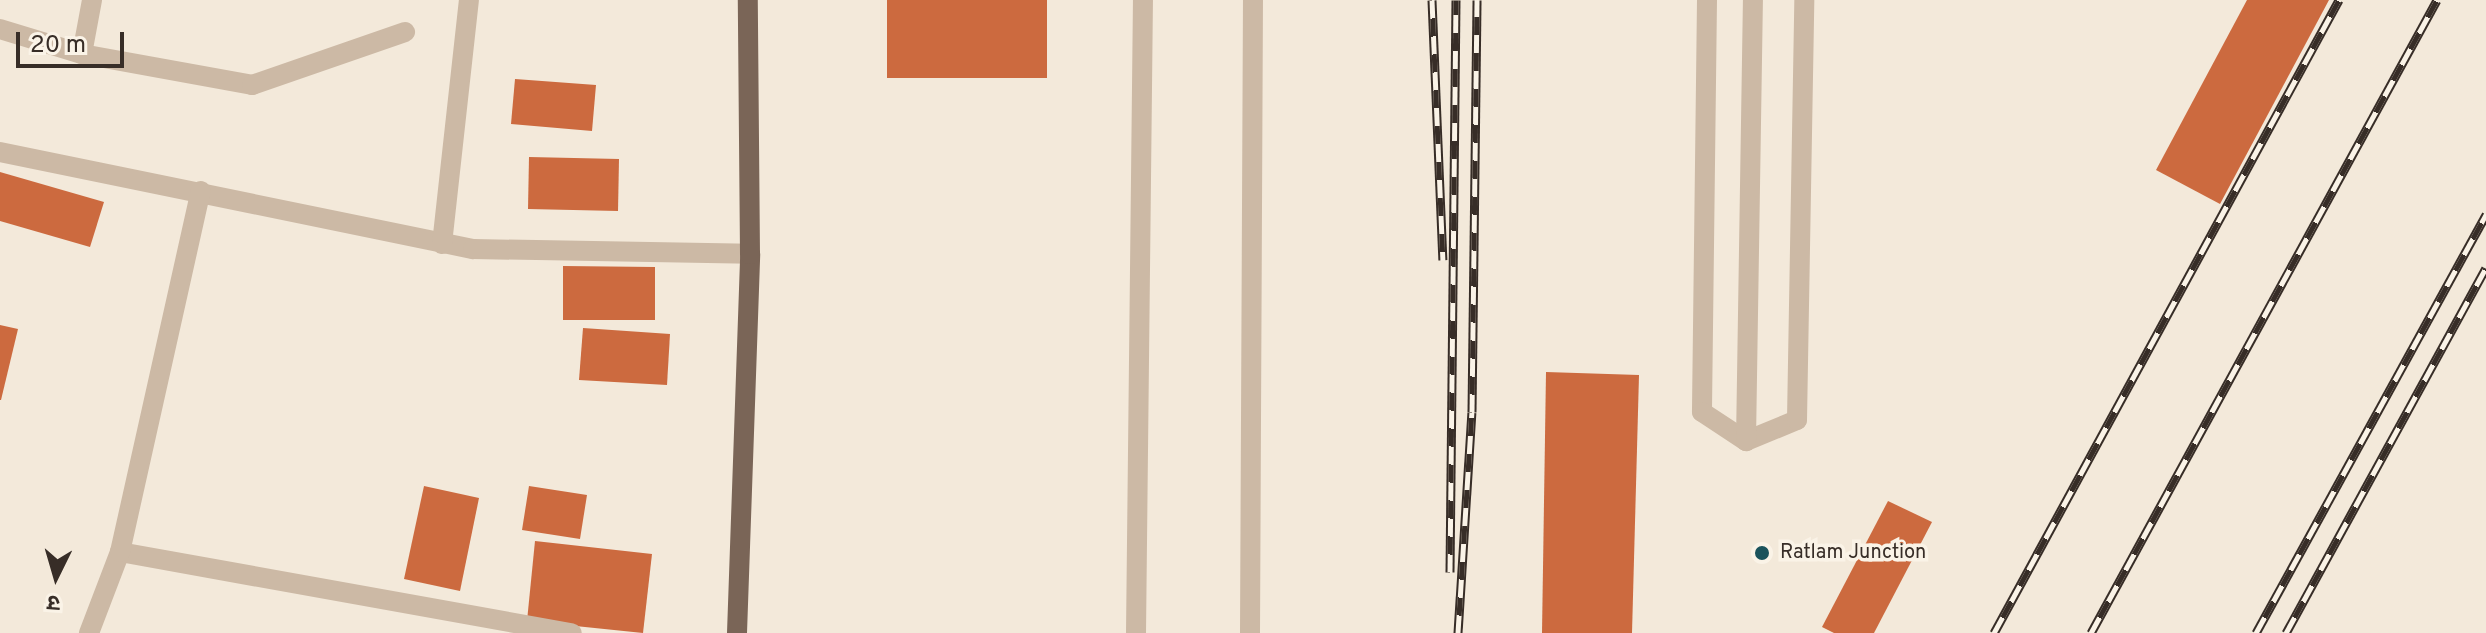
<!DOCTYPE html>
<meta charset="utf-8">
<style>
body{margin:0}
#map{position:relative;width:2486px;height:633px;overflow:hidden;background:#f3e9da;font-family:Overpass,"Noto Sans Devanagari",sans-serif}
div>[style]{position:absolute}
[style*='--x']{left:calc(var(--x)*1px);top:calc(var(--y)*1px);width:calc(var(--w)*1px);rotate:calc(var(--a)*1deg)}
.building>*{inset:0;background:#cc6a3f}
.minor>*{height:20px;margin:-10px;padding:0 10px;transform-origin:10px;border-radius:10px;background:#ccb9a5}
.major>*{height:20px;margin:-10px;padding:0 10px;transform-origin:10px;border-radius:10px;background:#7a6557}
.rail>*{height:9px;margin-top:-4.5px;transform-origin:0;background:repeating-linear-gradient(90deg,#faf3e7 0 18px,#372d27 0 36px);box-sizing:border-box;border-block:2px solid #372d27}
.dots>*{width:22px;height:22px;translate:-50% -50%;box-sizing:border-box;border:4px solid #faf3e7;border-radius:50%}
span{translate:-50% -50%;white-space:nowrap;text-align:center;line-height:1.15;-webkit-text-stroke:7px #faf3e7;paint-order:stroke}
.poi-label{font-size:20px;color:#372d27}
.left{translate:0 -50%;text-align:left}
.north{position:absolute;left:16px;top:537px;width:80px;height:80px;-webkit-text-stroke:6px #faf3e7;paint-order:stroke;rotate:185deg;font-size:22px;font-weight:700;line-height:32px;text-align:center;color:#372d27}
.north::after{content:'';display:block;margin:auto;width:28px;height:36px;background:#372d27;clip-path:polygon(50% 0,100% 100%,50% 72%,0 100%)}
.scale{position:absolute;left:16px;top:32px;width:108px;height:36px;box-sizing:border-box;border:4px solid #372d27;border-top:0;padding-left:10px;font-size:24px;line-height:28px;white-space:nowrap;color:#372d27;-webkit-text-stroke:6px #faf3e7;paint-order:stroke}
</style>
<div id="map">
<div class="building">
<div style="clip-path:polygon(887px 0,1047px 0,1047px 78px,887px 78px)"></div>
<div style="clip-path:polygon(2247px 0,2329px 0,2220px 204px,2156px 170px)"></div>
<div style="clip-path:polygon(515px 79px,596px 85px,592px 131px,511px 124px)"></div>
<div style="clip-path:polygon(529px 157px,619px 159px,618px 211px,528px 209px)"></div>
<div style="clip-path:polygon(0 172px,104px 202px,90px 247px,0 221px)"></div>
<div style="clip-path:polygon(563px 266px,655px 267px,655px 320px,563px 320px)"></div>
<div style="clip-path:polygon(0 325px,18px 329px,1px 400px,0 400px)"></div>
<div style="clip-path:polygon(583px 328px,670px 334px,667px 385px,579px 380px)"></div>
<div style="clip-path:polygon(1546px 372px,1639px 375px,1632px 633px,1542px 633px)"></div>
<div style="clip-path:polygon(424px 486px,479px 498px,460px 591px,404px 579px)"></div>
<div style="clip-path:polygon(529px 486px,587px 495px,580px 539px,522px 530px)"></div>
<div style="clip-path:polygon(1888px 501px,1932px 522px,1874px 633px,1834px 633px,1822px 627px)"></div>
<div style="clip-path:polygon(535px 541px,652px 554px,643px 633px,527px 621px)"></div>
</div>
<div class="minor">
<div style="--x:1707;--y:0;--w:412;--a:90.7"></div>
<div style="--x:1702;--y:412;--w:53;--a:33.4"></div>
<div style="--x:1746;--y:441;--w:55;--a:-22.4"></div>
<div style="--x:1797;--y:420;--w:420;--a:-89"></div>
<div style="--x:0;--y:29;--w:86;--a:17"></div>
<div style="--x:82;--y:54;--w:55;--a:-79.5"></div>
<div style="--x:82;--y:54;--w:173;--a:10.3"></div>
<div style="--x:252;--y:85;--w:162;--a:-19.1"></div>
<div style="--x:0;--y:152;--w:483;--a:11.6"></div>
<div style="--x:473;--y:249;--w:277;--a:1"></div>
<div style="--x:442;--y:244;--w:245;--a:-83.7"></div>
<div style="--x:1746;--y:441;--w:441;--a:-89.1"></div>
<div style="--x:120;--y:552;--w:459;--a:10.2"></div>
<div style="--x:89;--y:633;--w:87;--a:-69.1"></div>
<div style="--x:120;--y:552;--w:370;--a:-77.4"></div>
<div style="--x:1136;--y:633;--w:633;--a:-89.37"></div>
<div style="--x:1250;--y:633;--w:633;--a:-89.73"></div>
</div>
<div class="major">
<div style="--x:737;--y:633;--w:379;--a:-88"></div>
<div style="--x:750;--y:254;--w:254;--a:-90.5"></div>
</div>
<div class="rail">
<div style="--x:1432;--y:0;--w:260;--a:87.6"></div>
<div style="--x:1450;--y:572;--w:572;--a:-89.4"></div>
<div style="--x:1458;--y:633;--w:221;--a:-86.4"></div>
<div style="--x:1472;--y:412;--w:412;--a:-89.3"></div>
<div style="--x:1994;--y:633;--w:721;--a:-61.41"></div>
<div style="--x:2091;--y:633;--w:721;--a:-61.34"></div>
<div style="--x:2256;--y:633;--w:478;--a:-61.2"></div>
<div style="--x:2286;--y:633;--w:416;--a:-61.3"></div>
</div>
<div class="dots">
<div style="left:1762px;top:553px;background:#1a525b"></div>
</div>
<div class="poi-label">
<span class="left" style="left:1780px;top:553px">Ratlam Junction</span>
</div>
<div class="north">उ</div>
<div class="scale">20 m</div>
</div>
